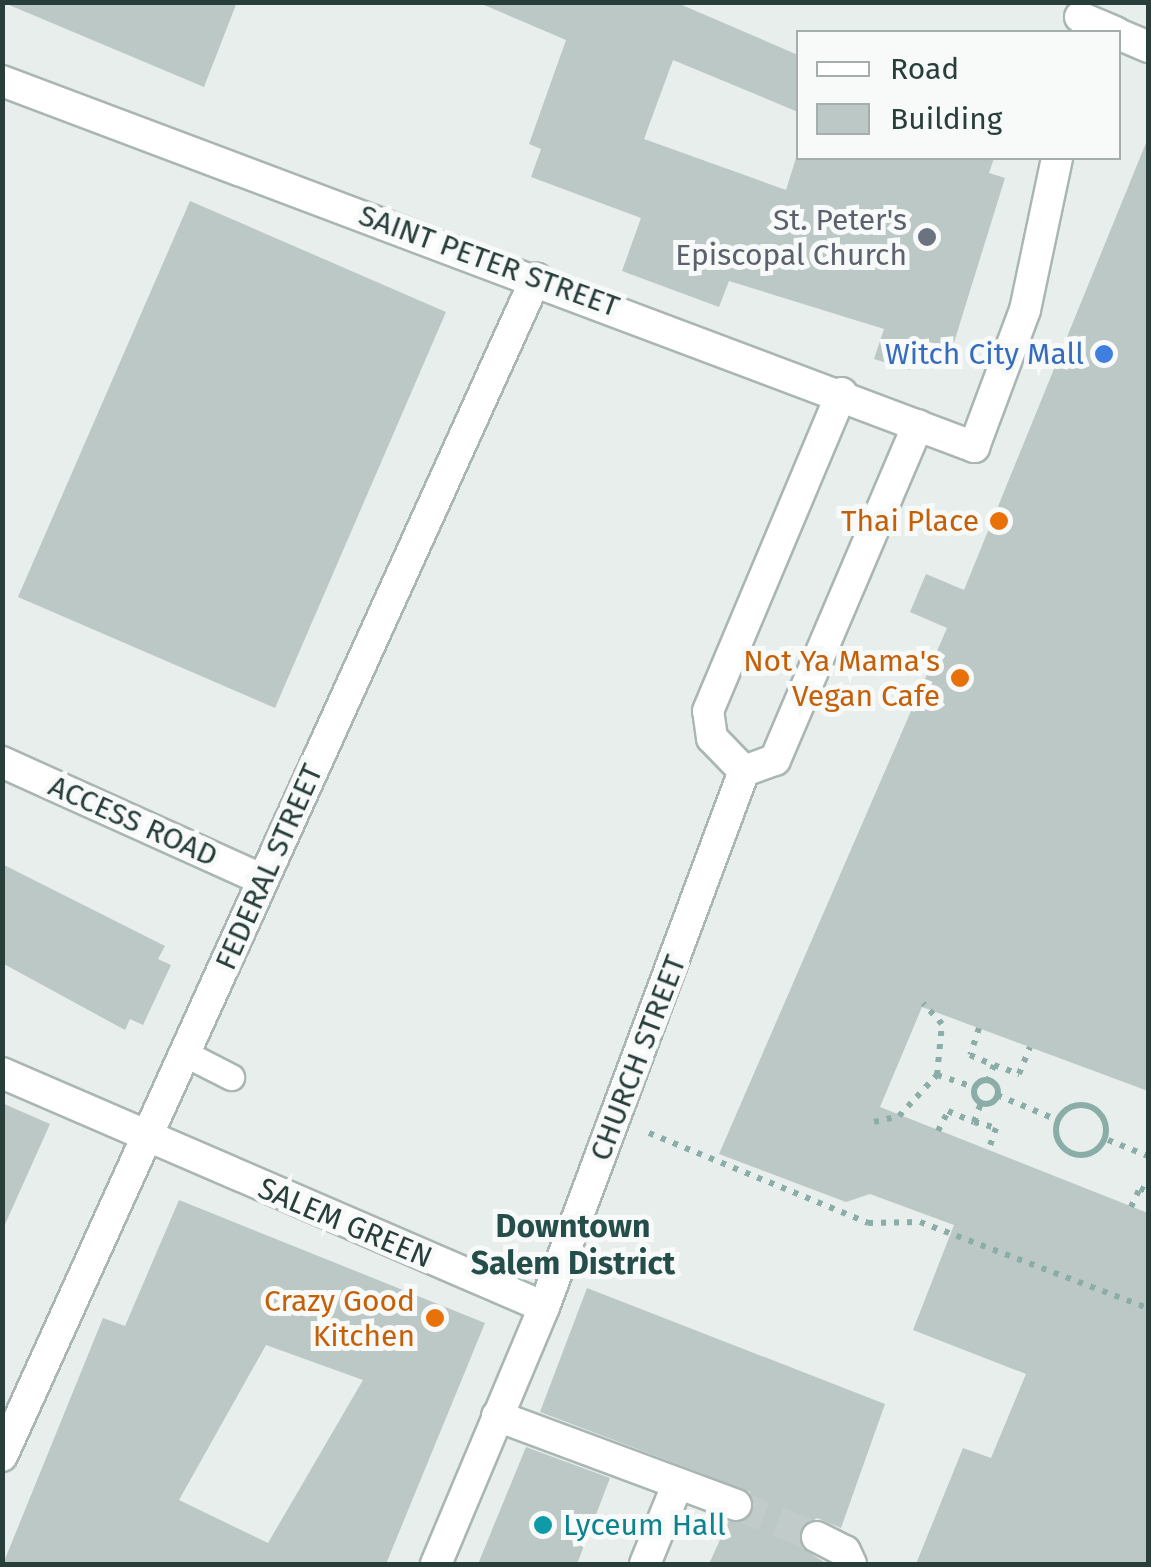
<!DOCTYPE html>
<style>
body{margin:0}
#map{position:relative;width:1151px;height:1567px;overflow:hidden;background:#e7eeec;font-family:"Fira Sans",sans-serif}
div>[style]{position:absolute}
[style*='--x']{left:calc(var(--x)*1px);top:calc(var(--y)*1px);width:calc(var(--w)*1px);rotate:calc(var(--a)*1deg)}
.building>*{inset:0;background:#bcc8c5}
.pedestrian-tunnel>*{height:30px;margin-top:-15px;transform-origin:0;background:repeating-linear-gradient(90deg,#c1cbc9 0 30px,transparent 0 45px)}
.path>*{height:6px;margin-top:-3px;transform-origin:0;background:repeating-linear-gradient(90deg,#8bada8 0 5px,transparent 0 13px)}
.path>.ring{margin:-3px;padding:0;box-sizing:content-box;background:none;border:6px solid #8bada8;border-radius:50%}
.roads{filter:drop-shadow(2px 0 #aab6b3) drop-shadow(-2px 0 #aab6b3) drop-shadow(0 2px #aab6b3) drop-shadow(0 -2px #aab6b3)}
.service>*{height:25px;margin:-12.5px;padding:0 12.5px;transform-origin:12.5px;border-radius:12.5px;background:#fff}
.pedestrian>*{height:30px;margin:-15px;padding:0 15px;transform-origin:15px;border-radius:15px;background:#fff}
.minor>*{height:30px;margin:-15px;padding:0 15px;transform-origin:15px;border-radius:15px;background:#fff}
.dots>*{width:28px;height:28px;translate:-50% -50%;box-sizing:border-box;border:5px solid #f7faf9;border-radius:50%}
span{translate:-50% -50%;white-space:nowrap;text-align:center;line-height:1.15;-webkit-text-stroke:10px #f7faf9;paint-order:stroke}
.worship-label{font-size:30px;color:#5b616d}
.right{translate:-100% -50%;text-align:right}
.street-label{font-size:30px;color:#273e3b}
.shop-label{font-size:30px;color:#366cbe}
.food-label{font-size:30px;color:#c56008}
.culture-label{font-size:30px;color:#0d838f}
.left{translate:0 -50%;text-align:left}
.neighbourhood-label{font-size:32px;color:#254e4a;font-weight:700}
.frame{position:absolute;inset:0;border:5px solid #273e3b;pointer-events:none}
.legend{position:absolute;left:796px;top:30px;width:325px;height:130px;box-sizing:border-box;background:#f7faf9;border:2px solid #a4afad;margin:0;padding:12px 18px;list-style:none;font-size:30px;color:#273e3b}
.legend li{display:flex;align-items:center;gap:20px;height:50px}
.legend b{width:50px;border:2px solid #a4afad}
</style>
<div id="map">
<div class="building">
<div style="clip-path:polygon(2px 2px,237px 2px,204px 87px)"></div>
<div style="clip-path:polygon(477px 2px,675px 2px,798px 55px,798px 112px,673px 60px,644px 139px,786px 190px,796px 158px,994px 158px,989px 173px,1005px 178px,952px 349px,920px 339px,910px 370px,874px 359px,884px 329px,729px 281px,719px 307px,622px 271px,641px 218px,531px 177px,541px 149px,529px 144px,566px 40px)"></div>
<div style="clip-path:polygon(1148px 138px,1148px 1091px,922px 1007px,880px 1107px,1148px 1213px,1148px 1564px,916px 1564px,963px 1448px,991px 1458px,1026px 1374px,913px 1330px,954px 1225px,870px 1194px,846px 1202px,719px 1154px,947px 628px,910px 612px,926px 574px,964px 590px)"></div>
<div style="clip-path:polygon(190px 201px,446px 312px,275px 708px,18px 597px)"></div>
<div style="clip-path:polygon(2px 864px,165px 946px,158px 959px,171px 965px,143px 1025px,130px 1019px,125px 1030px,2px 963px)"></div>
<div style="clip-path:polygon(2px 1103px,50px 1124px,2px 1231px)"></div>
<div style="clip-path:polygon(evenodd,179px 1200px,485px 1323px,386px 1564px,3px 1564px,103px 1318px,125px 1326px,179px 1200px,266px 1345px,363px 1380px,268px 1543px,179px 1500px,266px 1345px)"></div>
<div style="clip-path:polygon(587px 1288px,885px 1404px,841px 1528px,817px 1518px,800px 1530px,802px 1548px,827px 1564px,709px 1564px,728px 1522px,753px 1512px,750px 1492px,540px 1412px)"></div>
<div style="clip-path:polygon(526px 1447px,610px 1478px,577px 1564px,478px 1564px)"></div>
</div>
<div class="pedestrian-tunnel">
<div style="--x:736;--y:1505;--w:87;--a:21.6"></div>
</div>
<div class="path">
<div style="--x:979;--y:1028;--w:28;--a:108"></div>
<div style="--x:970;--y:1055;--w:26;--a:23"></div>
<div style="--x:994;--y:1065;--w:17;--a:111"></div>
<div style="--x:994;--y:1065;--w:27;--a:20"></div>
<div style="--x:1019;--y:1074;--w:29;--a:-68"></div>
<div style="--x:937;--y:1075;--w:40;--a:18"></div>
<div class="ring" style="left:974px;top:1080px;width:18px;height:18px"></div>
<div style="--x:997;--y:1095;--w:63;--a:22.5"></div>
<div class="ring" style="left:1056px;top:1105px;width:44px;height:44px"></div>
<div style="--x:874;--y:1122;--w:26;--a:-13"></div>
<div style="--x:899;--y:1116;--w:56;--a:-47.2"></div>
<div style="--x:937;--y:1075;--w:51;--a:-84.4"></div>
<div style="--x:942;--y:1024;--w:28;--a:-132"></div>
<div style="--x:974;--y:1122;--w:23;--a:15"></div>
<div style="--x:996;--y:1128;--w:24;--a:109"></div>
<div style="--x:938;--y:1131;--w:22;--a:-63"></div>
<div style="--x:948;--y:1111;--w:28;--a:23"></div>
<div style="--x:974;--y:1122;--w:20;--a:-70"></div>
<div style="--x:649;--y:1133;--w:237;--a:22.3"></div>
<div style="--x:868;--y:1223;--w:52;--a:-1.1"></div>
<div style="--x:920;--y:1222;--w:244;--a:20.7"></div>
<div style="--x:1108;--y:1140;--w:43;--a:21.8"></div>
<div style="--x:1131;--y:1207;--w:21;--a:-65"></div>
<div style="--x:1140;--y:1188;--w:9;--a:27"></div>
</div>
<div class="roads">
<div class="service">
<div style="--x:184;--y:1053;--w:53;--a:27.1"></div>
</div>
<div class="pedestrian">
<div style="--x:2;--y:762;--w:286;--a:24.3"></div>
<div style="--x:2;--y:1073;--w:590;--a:23.35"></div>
<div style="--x:497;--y:1416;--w:255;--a:20.4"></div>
<div style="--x:817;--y:1537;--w:31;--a:27"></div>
<div style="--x:845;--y:1551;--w:14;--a:65"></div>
<div style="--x:645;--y:1564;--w:87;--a:-67.8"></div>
</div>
<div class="minor">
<div style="--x:1080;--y:17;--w:39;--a:23"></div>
<div style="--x:1118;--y:34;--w:33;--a:23"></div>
<div style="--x:2;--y:81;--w:1039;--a:20.63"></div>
<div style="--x:974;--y:447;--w:146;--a:-69.6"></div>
<div style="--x:1025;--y:310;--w:155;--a:-78.1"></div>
<div style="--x:744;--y:771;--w:46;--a:-134.1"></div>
<div style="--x:712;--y:738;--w:27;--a:-98"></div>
<div style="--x:708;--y:711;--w:345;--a:-67.2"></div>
<div style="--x:2;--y:1456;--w:1293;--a:-65.61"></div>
<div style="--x:436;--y:1564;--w:279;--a:-67.2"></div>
<div style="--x:544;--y:1307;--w:572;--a:-69.54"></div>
<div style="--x:744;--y:771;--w:33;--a:-20"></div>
<div style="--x:775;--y:760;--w:364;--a:-66.9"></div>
</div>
</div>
<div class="dots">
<div style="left:927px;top:237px;background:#6b7280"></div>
<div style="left:1104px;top:354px;background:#3f7fe0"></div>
<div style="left:999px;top:521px;background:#e8710a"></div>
<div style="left:960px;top:678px;background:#e8710a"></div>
<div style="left:435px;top:1318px;background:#e8710a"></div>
<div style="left:543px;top:1525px;background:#0f9aa8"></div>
</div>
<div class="worship-label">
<span class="right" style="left:907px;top:237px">St. Peter's<br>Episcopal Church</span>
</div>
<div class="street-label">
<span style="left:489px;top:261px;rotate:20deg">SAINT PETER STREET</span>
<span style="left:133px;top:821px;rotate:24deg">ACCESS ROAD</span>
<span style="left:269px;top:867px;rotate:-66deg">FEDERAL STREET</span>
<span style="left:638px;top:1058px;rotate:-69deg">CHURCH STREET</span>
<span style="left:345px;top:1223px;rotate:23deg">SALEM GREEN</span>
</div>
<div class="shop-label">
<span class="right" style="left:1084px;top:354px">Witch City Mall</span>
</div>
<div class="food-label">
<span class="right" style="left:979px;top:521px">Thai Place</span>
<span class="right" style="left:940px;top:678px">Not Ya Mama's<br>Vegan Cafe</span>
<span class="right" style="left:415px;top:1318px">Crazy Good<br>Kitchen</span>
</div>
<div class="culture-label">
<span class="left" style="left:563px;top:1525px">Lyceum Hall</span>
</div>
<div class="neighbourhood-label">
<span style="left:573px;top:1245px">Downtown<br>Salem District</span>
</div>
<div class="frame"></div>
<ul class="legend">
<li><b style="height:12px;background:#fff"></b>Road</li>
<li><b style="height:28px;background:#bcc8c5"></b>Building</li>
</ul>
</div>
